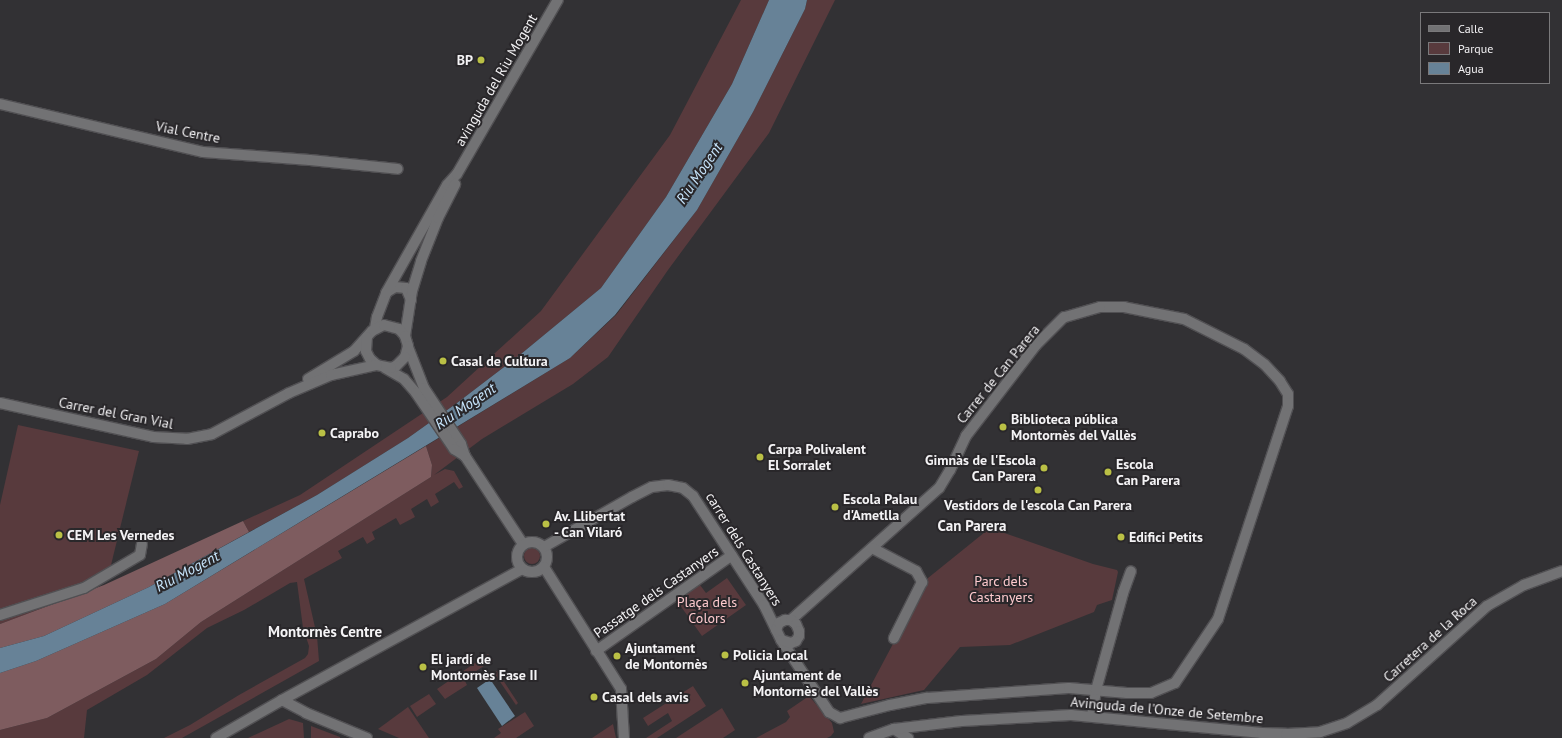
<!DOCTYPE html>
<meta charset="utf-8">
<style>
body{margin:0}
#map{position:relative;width:1562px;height:738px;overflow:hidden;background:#323134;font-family:"PT Sans",sans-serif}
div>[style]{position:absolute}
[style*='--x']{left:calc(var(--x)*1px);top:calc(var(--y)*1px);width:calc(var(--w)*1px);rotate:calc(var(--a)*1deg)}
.green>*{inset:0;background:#583a3d}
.round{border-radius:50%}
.forest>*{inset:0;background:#7e5c5f}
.water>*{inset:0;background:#678297}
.roads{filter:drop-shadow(1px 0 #515053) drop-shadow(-1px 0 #515053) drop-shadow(0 1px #515053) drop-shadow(0 -1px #515053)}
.minor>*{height:10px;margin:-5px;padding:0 5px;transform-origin:5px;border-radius:5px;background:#727274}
.minor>.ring{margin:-5px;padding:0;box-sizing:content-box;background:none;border:10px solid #727274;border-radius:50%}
.dots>*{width:11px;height:11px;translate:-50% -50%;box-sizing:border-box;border:2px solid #29272a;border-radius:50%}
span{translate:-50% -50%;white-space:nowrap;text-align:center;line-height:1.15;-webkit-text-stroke:4px #29272a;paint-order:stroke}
.poi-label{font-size:14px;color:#f4f3f5;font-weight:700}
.right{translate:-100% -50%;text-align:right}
.left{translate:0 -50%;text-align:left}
.street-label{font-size:14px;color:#f4f3f5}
.park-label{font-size:14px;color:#fecace}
.water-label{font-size:15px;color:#c8e6fd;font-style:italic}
.neighbourhood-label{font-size:15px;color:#f4f3f5;font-weight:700}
.legend{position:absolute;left:1420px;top:12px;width:130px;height:72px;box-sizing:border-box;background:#29272a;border:1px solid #7a797b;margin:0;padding:5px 7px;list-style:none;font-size:12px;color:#f4f3f5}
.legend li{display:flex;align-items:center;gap:8px;height:20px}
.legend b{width:20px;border:1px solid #7a797b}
</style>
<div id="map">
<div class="green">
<div style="clip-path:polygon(741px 0,769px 0,732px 84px,666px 197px,601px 288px,521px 354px,457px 403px,408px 438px,317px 495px,249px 532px,243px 521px,300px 495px,447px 397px,541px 311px,670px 135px)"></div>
<div style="clip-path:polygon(807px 0,835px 0,769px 133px,668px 270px,608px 357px,573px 384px,482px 439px,434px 475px,445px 469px,454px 471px,463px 487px,459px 489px,454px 482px,435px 494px,439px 502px,431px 507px,427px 499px,411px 509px,415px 517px,400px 525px,396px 518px,372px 532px,375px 539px,367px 544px,363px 537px,338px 551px,342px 558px,304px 579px,317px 636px,319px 661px,182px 738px,164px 738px,190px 725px,239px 695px,305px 658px,308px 654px,309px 646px,303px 628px,297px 582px,290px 583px,244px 610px,207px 628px,147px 675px,87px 710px,84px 738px,0 738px,0 730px,47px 718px,156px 659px,201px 622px,431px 477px,432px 465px,426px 446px,570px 358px,616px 315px,697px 210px,753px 112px,805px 9px)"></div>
<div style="clip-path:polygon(18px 425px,139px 451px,111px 565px,80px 594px,0 624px,0 505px)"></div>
<div style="clip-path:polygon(990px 528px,1093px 564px,1117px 570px,1118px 572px,1112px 600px,1097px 605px,1094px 612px,1010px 645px,960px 647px,924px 690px,861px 704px,928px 578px)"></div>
<div class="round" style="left:524px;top:548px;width:16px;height:16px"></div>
<div style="clip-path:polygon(727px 578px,746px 605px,702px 636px,677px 601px,700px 585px,706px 593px)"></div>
<div style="clip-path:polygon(488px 654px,493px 660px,464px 679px,467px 685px,445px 699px,437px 689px)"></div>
<div style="clip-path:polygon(497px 671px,518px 703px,516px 705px,494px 673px)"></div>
<div style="clip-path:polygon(693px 686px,706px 706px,657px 738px,646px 738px,672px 721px,668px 713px,648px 726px,643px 718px)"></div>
<div style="clip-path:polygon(429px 694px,436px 704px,417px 717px,410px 706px)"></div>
<div style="clip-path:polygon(809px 696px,832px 723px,834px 732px,831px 736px,827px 738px,756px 738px,786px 722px,790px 717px,787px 711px)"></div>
<div style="clip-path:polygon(408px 707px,429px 738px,399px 738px,378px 729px)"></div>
<div style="clip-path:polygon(722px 708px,735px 730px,723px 738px,676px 738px)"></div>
<div style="clip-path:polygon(525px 712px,534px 726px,516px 738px,494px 738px,501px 733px,498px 729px)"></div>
<div style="clip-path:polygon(289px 719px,303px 723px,304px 738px,248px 738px)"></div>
<div style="clip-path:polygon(613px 724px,616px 738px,592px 738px)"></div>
<div style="clip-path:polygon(311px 726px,340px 737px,340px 738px,311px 738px)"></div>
</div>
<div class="forest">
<div style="clip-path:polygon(426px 446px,432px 465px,431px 477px,201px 622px,156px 659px,47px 718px,0 730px,0 673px,36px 661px,165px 604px)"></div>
<div style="clip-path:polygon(243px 521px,249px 532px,149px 587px,44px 636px,0 648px,0 624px,104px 585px)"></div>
</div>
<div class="water">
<div style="clip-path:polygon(769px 0,807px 0,805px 9px,753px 112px,697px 210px,615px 315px,570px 358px,165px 604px,36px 661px,0 673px,0 648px,44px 636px,149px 587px,317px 495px,408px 438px,457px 403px,521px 354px,601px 288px,666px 197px,732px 84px)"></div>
<div style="clip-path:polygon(490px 679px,515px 716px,502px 726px,477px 688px)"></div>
</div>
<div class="roads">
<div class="minor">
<div style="--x:0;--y:104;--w:209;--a:13.3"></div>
<div style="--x:203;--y:152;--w:107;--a:4.3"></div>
<div style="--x:310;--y:160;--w:88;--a:5.8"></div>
<div style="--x:387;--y:292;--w:9;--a:-32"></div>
<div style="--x:395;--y:287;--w:11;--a:5"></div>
<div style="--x:406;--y:288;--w:13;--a:67"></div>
<div style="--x:375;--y:328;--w:11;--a:-80"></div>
<div style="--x:377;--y:317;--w:26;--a:-69"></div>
<div style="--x:386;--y:293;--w:124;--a:-60.5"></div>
<div style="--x:447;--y:185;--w:15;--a:-48"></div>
<div style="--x:457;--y:174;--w:201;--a:-59.9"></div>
<div style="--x:405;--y:336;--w:46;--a:-81.2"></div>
<div style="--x:412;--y:291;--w:31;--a:-73"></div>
<div style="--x:421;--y:261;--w:46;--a:-68.4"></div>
<div style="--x:438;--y:218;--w:38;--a:-63"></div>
<div style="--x:408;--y:347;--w:44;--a:68.7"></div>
<div style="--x:424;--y:388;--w:67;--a:56.5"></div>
<div style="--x:461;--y:444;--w:13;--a:72"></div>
<div style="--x:465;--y:456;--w:105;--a:56.6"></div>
<div style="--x:385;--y:368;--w:22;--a:30"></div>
<div style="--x:404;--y:379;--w:18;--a:49"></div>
<div style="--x:416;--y:393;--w:68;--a:55.8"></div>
<div style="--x:454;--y:449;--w:13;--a:32"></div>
<div style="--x:308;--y:379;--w:54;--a:-31.3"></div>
<div style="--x:354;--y:351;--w:27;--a:-48"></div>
<div style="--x:372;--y:331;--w:13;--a:-27"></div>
<div style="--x:384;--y:325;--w:16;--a:15"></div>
<div style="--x:399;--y:329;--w:9;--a:49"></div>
<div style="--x:405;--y:336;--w:10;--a:73"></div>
<div style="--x:408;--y:346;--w:11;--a:105"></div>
<div style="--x:405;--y:357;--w:13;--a:135"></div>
<div style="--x:396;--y:366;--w:5;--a:158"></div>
<div style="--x:391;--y:368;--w:14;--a:-168"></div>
<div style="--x:377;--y:365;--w:9;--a:-139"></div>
<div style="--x:370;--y:359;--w:9;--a:-117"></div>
<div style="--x:366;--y:351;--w:14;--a:-86"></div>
<div style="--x:0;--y:403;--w:157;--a:12.5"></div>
<div style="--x:153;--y:437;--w:34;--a:3"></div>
<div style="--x:187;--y:439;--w:25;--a:-11"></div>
<div style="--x:212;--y:434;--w:87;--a:-28"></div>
<div style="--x:289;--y:393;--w:46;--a:-23.2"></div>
<div style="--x:331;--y:375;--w:47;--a:-12.3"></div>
<div class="ring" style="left:517px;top:542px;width:20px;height:20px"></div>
<div style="--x:544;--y:547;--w:101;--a:-29.6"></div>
<div style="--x:632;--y:497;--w:22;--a:-27"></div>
<div style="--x:652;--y:487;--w:16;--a:-7"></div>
<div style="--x:668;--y:485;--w:15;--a:11"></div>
<div style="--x:683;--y:488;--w:13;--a:39"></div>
<div style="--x:693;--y:496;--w:130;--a:56.9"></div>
<div style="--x:764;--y:605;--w:39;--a:64"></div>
<div style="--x:781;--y:640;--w:87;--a:56.3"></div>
<div style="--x:829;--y:712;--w:13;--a:29"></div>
<div style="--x:840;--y:718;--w:52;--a:-14.6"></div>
<div style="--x:890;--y:705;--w:38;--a:-11"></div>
<div style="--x:927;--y:698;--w:142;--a:-4"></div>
<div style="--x:1069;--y:688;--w:58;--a:4.9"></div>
<div style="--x:1127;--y:693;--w:24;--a:0"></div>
<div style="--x:1151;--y:693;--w:26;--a:-23"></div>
<div style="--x:1175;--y:683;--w:77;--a:-56.1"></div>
<div style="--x:1218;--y:619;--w:224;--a:-71.8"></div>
<div style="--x:1288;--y:406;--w:12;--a:-90"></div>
<div style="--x:1288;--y:394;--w:15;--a:-122"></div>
<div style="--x:1280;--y:381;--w:23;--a:-133"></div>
<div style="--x:1264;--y:364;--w:25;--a:-143"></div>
<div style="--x:1244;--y:349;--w:67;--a:-153.4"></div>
<div style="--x:1184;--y:319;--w:61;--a:-168.7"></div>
<div style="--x:1124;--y:307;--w:24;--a:180"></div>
<div style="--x:1100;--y:307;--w:37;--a:164"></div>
<div style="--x:1064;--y:317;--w:40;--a:135"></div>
<div style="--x:1036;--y:345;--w:115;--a:127.6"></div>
<div style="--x:966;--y:436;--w:38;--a:115"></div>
<div style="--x:950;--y:470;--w:21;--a:121"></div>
<div style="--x:939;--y:488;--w:198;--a:138.3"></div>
<div style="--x:872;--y:548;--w:50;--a:27.6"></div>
<div style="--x:916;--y:571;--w:13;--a:61"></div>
<div style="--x:922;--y:582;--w:63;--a:116.6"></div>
<div style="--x:544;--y:567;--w:144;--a:57.7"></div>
<div style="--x:621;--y:689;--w:49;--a:86.5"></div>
<div style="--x:0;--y:615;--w:88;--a:-17.8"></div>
<div style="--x:84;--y:588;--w:65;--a:-30.5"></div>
<div style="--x:140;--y:555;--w:11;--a:-80"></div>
<div style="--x:776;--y:630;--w:8;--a:-67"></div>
<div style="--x:779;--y:623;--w:7;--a:-27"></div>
<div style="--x:785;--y:620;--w:6;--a:0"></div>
<div style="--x:791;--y:620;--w:6;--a:39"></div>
<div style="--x:796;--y:624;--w:8;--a:67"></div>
<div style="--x:799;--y:631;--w:5;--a:90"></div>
<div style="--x:799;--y:636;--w:6;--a:121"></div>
<div style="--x:796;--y:641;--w:5;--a:158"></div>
<div style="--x:791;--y:643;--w:10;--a:-163"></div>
<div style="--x:596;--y:651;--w:166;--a:-35.2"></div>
<div style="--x:282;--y:700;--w:27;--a:28"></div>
<div style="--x:306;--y:713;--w:66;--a:22.3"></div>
<div style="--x:1092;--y:716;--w:26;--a:-81"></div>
<div style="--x:1096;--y:690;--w:101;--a:-74.4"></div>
<div style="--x:1123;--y:593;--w:23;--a:-70"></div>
<div style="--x:894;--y:729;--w:17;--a:33"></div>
<div style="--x:216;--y:738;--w:76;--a:-29.9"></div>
<div style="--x:282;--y:700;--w:273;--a:-28.6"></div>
<div style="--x:869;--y:738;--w:27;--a:-20"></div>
<div style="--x:894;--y:729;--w:68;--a:-6.7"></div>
<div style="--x:962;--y:721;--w:109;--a:-3.2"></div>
<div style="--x:1071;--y:715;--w:192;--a:5.4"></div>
<div style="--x:1262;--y:733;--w:24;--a:2"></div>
<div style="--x:1286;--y:734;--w:34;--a:-3"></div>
<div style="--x:1320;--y:732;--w:28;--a:-18"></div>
<div style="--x:1347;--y:723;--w:35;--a:-31"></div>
<div style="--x:1377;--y:705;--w:148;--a:-42"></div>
<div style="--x:1487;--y:606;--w:43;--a:-29.6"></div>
<div style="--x:1524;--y:585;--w:40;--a:-20.2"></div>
</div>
</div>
<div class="dots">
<div style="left:481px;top:60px;background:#bac045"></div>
<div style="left:443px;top:361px;background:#bac045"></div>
<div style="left:1003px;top:427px;background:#bac045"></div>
<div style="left:322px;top:433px;background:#bac045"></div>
<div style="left:760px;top:457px;background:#bac045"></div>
<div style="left:1044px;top:468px;background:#bac045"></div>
<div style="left:1108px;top:472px;background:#bac045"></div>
<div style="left:1038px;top:490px;background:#bac045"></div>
<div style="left:835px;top:507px;background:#bac045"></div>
<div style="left:546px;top:524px;background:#bac045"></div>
<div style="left:59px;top:535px;background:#bac045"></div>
<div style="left:1121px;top:537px;background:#bac045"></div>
<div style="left:725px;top:655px;background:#bac045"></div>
<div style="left:617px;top:656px;background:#bac045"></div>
<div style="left:423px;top:667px;background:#bac045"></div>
<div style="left:745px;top:683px;background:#bac045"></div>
<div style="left:594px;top:697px;background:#bac045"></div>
</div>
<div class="poi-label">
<span class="right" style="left:473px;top:60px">BP</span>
<span class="left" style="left:451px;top:361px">Casal de Cultura</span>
<span class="left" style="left:1011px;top:427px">Biblioteca pública<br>Montornès del Vallès</span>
<span class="left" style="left:330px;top:433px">Caprabo</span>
<span class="left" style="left:768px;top:457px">Carpa Polivalent<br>El Sorralet</span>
<span class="right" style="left:1036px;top:468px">Gimnàs de l'Escola<br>Can Parera</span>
<span class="left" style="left:1116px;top:472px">Escola<br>Can Parera</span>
<span class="left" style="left:843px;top:507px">Escola Palau<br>d'Ametlla</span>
<span style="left:1038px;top:505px">Vestidors de l'escola Can Parera</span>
<span class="left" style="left:554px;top:524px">Av. Llibertat<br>- Can Vilaró</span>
<span class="left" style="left:67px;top:535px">CEM Les Vernedes</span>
<span class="left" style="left:1129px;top:537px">Edifici Petits</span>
<span class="left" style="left:625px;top:656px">Ajuntament<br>de Montornès</span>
<span class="left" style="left:733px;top:655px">Policia Local</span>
<span class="left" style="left:431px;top:667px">El jardí de<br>Montornès Fase II</span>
<span class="left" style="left:753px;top:683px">Ajuntament de<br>Montornès del Vallès</span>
<span class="left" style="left:602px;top:697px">Casal dels avis</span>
</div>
<div class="street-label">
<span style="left:496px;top:80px;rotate:-60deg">avinguda del Riu Mogent</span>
<span style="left:188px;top:132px;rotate:11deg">Vial Centre</span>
<span style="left:998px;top:374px;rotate:-51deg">Carrer de Can Parera</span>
<span style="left:116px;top:413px;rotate:11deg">Carrer del Gran Vial</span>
<span style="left:744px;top:549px;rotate:58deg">carrer dels Castanyers</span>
<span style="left:656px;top:592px;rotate:-35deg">Passatge dels Castanyers</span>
<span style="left:1430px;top:639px;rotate:-42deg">Carretera de la Roca</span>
<span style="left:1167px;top:710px;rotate:5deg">Avinguda de l'Onze de Setembre</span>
</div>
<div class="park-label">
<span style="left:1001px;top:589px">Parc dels<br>Castanyers</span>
<span style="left:707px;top:610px">Plaça dels<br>Colors</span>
</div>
<div class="water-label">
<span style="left:699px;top:173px;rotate:-56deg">Riu Mogent</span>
<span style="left:465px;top:406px;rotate:-34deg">Riu Mogent</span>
<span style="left:187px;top:571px;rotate:-28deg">Riu Mogent</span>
</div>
<div class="neighbourhood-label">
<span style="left:972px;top:526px">Can Parera</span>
<span style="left:325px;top:632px">Montornès Centre</span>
</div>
<ul class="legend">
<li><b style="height:5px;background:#727274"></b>Calle</li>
<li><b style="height:11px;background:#583a3d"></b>Parque</li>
<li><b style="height:11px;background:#678297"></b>Agua</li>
</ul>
</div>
